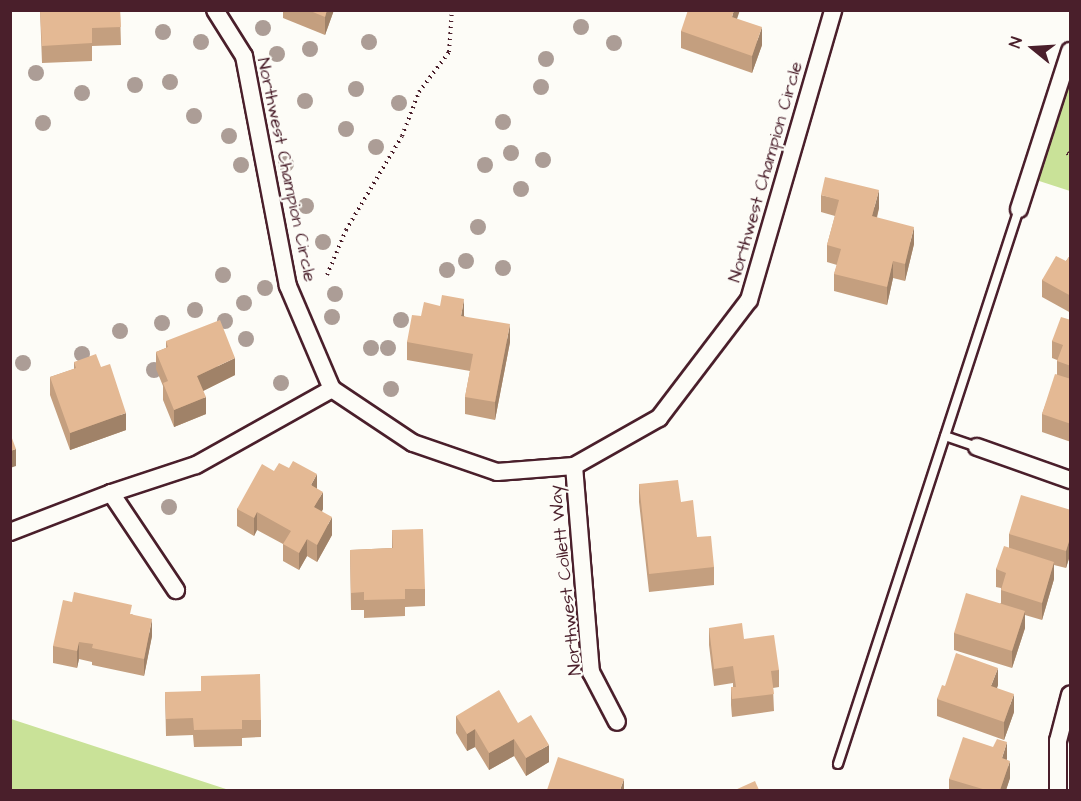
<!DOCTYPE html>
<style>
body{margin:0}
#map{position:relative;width:1081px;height:801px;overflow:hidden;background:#fdfcf7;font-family:"Architects Daughter",sans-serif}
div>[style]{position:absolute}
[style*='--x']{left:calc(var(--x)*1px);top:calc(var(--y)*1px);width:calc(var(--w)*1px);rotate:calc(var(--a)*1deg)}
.green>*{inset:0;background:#c9e298}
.path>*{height:4px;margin-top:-2px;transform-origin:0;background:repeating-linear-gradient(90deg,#4a1f2b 0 1.5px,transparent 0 6px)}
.roads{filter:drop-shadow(2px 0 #4a1f2b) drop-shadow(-2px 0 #4a1f2b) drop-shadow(0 2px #4a1f2b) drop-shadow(0 -2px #4a1f2b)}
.lane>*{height:8px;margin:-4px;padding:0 4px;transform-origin:4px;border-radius:4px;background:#fdfcf7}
.street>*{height:16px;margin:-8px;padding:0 8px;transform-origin:8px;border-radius:8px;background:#fdfcf7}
.trees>*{width:16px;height:16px;margin:-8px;border-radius:50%;background:#ac9d96}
.wall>*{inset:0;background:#c49f7f}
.shaded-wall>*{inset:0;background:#a08268}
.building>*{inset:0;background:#e4b994}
span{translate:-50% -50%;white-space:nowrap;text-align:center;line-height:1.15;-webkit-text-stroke:4.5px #fdfcf7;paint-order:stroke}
.street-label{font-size:18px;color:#4a1f2b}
.frame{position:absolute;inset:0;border:12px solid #4a1f2b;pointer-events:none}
.north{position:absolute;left:1003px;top:18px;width:60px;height:60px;-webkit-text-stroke:4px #fdfcf7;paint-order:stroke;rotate:288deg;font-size:16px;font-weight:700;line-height:24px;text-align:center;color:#4a1f2b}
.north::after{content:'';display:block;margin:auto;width:21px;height:27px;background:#4a1f2b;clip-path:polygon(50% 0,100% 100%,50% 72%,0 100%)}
</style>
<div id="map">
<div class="green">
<div style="clip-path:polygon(1070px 64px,1070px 191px,1033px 179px)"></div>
<div style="clip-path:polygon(10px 719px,11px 719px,229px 790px,11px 790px)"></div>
</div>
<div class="path">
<div style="--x:1067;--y:153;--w:4;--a:34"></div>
<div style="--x:327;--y:275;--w:49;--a:-67.1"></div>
<div style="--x:346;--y:230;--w:109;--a:-59.2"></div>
<div style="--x:402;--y:136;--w:47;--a:-68.9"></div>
<div style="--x:419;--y:92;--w:50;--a:-53.1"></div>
<div style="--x:449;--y:52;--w:42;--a:-85.9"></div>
</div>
<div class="roads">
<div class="lane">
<div style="--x:945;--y:436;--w:34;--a:19"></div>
<div style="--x:838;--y:764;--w:584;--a:-71.94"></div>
</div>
<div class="street">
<div style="--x:215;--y:10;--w:54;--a:57.8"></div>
<div style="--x:244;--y:56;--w:234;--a:79.2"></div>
<div style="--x:288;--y:286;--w:112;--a:66.9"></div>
<div style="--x:332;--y:389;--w:97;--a:33.7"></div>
<div style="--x:413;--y:443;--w:89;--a:19"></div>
<div style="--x:497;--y:472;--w:77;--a:-4.5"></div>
<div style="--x:574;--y:466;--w:98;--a:-29.5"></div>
<div style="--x:659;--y:418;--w:148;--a:-52.7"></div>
<div style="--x:749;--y:300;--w:302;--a:-73.8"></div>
<div style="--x:1019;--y:209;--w:166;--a:-72.1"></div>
<div style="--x:977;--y:447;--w:99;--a:19.5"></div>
<div style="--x:574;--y:466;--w:207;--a:85.3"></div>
<div style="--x:591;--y:672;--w:56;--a:62.5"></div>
<div style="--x:111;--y:493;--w:117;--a:56.2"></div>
<div style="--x:10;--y:532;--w:108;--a:-21.1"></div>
<div style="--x:111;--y:493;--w:89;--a:-18.2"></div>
<div style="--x:196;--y:465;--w:156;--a:-29.2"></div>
<div style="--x:1058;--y:790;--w:49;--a:-90"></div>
<div style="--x:1058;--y:741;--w:48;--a:-75.4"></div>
</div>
</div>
<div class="trees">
<div style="left:581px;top:27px"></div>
<div style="left:263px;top:28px"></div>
<div style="left:163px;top:32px"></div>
<div style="left:201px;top:42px"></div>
<div style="left:369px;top:42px"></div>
<div style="left:614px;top:43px"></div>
<div style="left:310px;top:49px"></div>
<div style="left:277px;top:54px"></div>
<div style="left:546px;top:59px"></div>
<div style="left:36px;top:73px"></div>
<div style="left:170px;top:82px"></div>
<div style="left:135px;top:85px"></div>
<div style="left:541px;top:87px"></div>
<div style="left:356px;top:89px"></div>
<div style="left:82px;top:93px"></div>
<div style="left:305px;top:101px"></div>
<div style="left:399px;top:103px"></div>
<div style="left:194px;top:116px"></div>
<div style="left:503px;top:122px"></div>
<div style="left:43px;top:123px"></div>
<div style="left:346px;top:129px"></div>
<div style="left:229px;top:136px"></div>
<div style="left:376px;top:147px"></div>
<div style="left:511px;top:153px"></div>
<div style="left:543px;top:160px"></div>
<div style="left:286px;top:164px"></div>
<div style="left:241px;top:165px"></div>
<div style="left:485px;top:165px"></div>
<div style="left:521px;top:189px"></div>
<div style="left:306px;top:206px"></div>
<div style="left:478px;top:227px"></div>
<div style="left:323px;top:242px"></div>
<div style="left:466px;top:261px"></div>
<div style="left:503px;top:268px"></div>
<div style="left:447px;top:270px"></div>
<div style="left:223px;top:275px"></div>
<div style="left:265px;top:288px"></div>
<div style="left:335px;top:294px"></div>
<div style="left:244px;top:303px"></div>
<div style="left:195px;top:310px"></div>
<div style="left:332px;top:317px"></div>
<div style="left:401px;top:320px"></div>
<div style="left:225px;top:321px"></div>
<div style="left:162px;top:323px"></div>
<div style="left:120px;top:331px"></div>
<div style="left:246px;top:339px"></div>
<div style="left:371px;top:348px"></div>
<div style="left:388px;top:348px"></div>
<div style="left:82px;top:354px"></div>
<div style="left:23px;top:363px"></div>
<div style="left:154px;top:370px"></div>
<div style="left:281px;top:383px"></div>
<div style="left:391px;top:389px"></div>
<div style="left:169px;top:507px"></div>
</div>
<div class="wall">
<div style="clip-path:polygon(40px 10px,120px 10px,121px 45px,92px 46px,92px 61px,42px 63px)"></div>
<div style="clip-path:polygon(283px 10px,334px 10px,325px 35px,283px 18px)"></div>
<div style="clip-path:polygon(737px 19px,762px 45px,752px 73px,681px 48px,681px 31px)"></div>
<div style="clip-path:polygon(821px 195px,879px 208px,877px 218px,914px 244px,905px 281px,893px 278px,887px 305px,834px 291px,834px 274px,837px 265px,827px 262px,827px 245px,835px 216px,821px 212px)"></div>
<div style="clip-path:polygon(1071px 254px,1071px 313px,1042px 297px,1042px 280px,1066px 261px)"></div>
<div style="clip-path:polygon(421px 316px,464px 316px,510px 342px,495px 420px,465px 414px,465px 397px,470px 371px,407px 360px,407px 342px)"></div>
<div style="clip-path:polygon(1071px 320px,1071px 442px,1042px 432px,1042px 414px,1057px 374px,1057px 360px,1052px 358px,1052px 341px)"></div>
<div style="clip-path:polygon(166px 341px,235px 375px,203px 391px,206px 414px,174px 427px,163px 400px,163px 386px,156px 369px,156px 352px,166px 348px)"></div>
<div style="clip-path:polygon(74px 362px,101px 367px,126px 430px,70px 450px,50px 395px,50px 377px,74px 369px)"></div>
<div style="clip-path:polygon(274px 471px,317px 489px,323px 509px,322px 511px,332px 535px,317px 562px,307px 556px,299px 570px,283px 561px,283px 544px,257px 530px,254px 536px,237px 526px,237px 509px)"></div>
<div style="clip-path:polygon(639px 484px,681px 502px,697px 537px,714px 567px,714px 585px,649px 592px,639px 502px)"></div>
<div style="clip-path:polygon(1071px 510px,1071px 552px,1066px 568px,1054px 565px,1054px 579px,1042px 620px,1025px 615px,1025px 628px,1012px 668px,954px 650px,954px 633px,1001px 603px,1001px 588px,996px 587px,996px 569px,1009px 548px,1009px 534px)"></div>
<div style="clip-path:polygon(392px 530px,425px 589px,425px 606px,405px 607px,405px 616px,364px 618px,364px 610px,351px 610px,350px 550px,392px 548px)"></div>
<div style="clip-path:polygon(132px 614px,152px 636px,144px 676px,92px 665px,92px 662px,79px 659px,77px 668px,53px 663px,53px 646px)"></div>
<div style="clip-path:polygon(709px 628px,744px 639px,779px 670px,779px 687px,773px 688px,774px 711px,732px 717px,731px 705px,731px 687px,733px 687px,733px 683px,714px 686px,709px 645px)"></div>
<div style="clip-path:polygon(998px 685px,997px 688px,1014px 712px,1004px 740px,937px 716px,937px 699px,945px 686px)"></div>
<div style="clip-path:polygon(165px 692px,261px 720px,261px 737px,242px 738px,242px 746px,194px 747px,193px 735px,166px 736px)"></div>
<div style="clip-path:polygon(456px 716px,518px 723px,549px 762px,526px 776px,514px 756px,489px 770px,475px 747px,467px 751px,456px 733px)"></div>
<div style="clip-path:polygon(1007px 760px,1010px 778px,1006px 790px,949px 790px,949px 779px)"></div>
</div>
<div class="shaded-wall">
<div style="clip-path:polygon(327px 10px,334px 10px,325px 35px,325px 17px)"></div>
<div style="clip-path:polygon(734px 10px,740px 10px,732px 34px,732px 17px)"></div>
<div style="clip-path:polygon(762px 27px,762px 45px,752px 73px,752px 56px)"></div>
<div style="clip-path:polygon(879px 190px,879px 208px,872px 234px,872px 216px)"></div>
<div style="clip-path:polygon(914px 227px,914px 244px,905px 281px,905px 264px)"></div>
<div style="clip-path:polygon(893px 261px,893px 278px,887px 305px,887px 287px)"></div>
<div style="clip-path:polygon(464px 299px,464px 317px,461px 316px)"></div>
<div style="clip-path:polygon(510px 324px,510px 342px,495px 420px,495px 402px)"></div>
<div style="clip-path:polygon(235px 358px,235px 375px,197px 394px,197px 376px)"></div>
<div style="clip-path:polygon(206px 397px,206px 414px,174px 427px,174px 410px)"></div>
<div style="clip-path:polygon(126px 413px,126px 430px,70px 450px,70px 433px)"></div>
<div style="clip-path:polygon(16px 449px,16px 466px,10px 468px,10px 451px)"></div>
<div style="clip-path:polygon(317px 474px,317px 492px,311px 485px)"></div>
<div style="clip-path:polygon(323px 492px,323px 509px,314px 525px,314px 507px)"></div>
<div style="clip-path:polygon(257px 512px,257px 530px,254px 536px,254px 518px)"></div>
<div style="clip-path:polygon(332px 517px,332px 535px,317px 562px,317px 545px)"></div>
<div style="clip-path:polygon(1071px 535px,1071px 552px,1066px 568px,1066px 551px)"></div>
<div style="clip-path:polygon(307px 539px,307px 556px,299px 570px,299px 553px)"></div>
<div style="clip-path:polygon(1054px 562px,1054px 579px,1042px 620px,1042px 603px)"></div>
<div style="clip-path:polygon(1025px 611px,1025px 628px,1012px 668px,1012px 651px)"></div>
<div style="clip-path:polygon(152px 619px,152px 636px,144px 676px,144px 659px)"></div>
<div style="clip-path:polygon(79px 642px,79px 659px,77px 668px,77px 651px)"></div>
<div style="clip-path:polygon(998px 668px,998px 685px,991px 704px,991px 686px)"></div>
<div style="clip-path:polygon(1014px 694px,1014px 712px,1004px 740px,1004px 722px)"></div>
<div style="clip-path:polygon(475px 729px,475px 747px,467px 751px,467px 734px)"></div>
<div style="clip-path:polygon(514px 739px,514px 756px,489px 770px,489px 753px)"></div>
<div style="clip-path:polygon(1007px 742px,1007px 759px,1002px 776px,1002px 758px)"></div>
<div style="clip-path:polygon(549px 745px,549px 762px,526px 776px,526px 758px)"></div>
<div style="clip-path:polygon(1010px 761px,1010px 778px,1006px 790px,1000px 790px)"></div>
<div style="clip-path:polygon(624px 779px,624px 790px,620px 790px)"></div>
</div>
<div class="building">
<div style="clip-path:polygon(40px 10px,120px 10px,121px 27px,92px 28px,92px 43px,42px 46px)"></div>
<div style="clip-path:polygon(308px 10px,327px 10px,325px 17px)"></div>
<div style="clip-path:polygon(688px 10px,734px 10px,732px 17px,762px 27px,752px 56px,681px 31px)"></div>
<div style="clip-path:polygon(825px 177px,879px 190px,872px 216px,914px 227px,905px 264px,893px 261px,887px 287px,834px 274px,841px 249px,827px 245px,839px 200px,821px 195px)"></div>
<div style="clip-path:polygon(1071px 254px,1071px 296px,1042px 280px,1056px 256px,1066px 261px)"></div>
<div style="clip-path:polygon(442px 295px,464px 299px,461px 316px,510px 324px,495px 402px,465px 397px,473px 354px,407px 342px,412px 315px,421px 316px,424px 302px,440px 306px)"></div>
<div style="clip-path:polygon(1061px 317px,1071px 320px,1071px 366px,1057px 361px,1063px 345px,1052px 341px)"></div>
<div style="clip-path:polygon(220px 320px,235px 358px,197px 376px,206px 397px,174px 410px,163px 383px,168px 381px,156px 352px,168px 347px,166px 341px)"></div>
<div style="clip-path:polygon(96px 354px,101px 367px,110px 364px,126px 413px,70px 433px,50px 377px,76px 368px,74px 362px)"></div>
<div style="clip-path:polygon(1055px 374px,1071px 379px,1071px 424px,1042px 414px)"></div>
<div style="clip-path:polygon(10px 433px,16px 449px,10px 451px)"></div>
<div style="clip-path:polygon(293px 461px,317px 474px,311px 485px,323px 492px,314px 507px,332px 517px,317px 545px,307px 539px,299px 553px,283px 544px,291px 531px,257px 512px,254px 518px,237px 509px,262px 464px,274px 471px,279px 463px,289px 468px)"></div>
<div style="clip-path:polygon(678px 480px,681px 502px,693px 500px,697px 537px,711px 536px,714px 567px,649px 574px,639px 484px)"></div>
<div style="clip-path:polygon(1021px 495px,1071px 510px,1071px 535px,1066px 551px,1009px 534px)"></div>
<div style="clip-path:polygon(423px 529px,425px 589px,405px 589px,405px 599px,364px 600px,364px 592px,351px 593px,350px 550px,393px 548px,392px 530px)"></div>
<div style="clip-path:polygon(1004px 546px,1054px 562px,1042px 603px,1001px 590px,1006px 573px,996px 569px)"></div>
<div style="clip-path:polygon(74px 592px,132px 605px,130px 614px,152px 619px,144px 659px,92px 648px,93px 644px,79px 642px,77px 651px,53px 646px,63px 600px,72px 602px)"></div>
<div style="clip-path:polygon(966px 593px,1025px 611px,1012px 651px,954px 633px)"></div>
<div style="clip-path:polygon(742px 623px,744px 639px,774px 635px,779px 670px,771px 671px,774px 694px,732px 699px,731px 687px,736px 687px,733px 666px,714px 669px,709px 628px)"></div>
<div style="clip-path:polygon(956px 653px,998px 668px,991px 686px,1014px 694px,1004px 722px,937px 699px,942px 685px,945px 686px)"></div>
<div style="clip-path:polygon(260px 674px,261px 720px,242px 720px,242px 729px,194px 730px,193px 718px,166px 719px,165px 692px,201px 691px,201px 676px)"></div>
<div style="clip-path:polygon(499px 690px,518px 723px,531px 715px,549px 745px,526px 758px,514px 739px,489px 753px,475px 729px,467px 734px,456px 716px)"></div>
<div style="clip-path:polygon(963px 737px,993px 747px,997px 739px,1007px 742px,1002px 758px,1010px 761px,1000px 790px,986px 790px,949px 779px)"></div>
<div style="clip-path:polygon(558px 757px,624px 779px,620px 790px,547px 790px)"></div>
<div style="clip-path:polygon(755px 781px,759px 790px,735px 790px)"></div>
</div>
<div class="street-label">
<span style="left:286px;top:170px;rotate:78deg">Northwest Champion Circle</span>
<span style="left:766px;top:172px;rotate:-74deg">Northwest Champion Circle</span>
<span style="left:566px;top:580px;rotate:-96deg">Northwest Collett Way</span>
</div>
<div class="frame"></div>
<div class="north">N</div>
</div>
